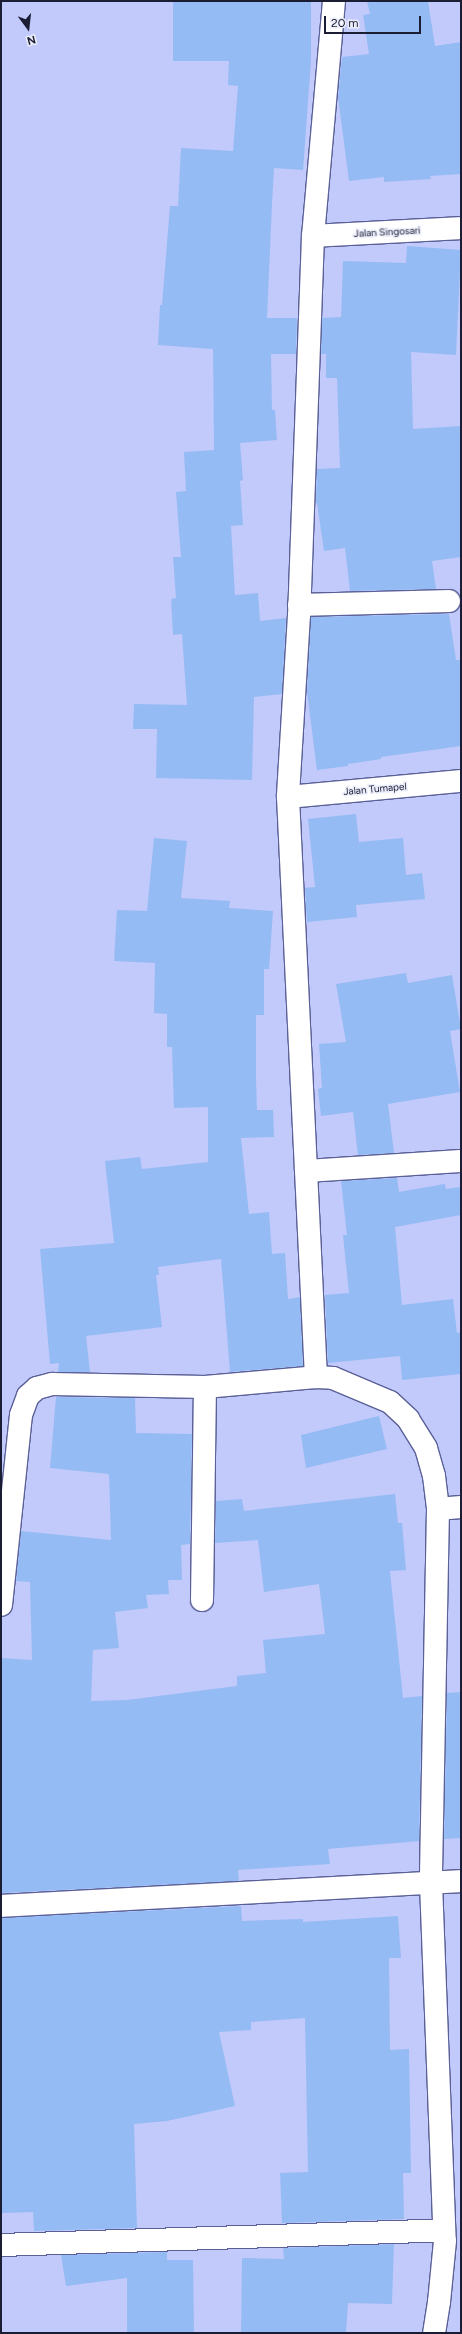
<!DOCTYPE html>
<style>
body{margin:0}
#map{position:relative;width:462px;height:2334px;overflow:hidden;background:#c2c9fb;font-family:Figtree,sans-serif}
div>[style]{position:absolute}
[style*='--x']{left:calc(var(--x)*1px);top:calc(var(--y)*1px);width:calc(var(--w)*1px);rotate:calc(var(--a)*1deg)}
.building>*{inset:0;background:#95bbf4}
.roads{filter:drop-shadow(1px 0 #5a6097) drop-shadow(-1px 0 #5a6097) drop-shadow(0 1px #5a6097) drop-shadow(0 -1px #5a6097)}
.minor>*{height:22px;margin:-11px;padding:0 11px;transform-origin:11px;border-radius:11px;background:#fff}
.tertiary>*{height:22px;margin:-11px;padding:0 11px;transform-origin:11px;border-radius:11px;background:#fff}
span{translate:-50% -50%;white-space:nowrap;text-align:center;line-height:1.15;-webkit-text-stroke:3px #ebedfa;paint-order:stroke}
.street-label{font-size:10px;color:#1a1d33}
.frame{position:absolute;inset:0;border:2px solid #1a1d33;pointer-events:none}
.north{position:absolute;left:8px;top:8px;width:40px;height:40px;-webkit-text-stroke:3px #ebedfa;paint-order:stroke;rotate:165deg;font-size:11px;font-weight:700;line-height:16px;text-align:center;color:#1a1d33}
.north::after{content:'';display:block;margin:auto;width:14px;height:18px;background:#1a1d33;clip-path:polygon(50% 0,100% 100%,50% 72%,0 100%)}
.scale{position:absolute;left:324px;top:16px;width:97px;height:18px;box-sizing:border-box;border:2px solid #1a1d33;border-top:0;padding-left:5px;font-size:12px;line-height:14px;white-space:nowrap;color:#1a1d33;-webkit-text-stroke:3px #ebedfa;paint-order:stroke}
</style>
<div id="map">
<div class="building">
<div style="clip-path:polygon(173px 1px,311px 1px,311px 61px,303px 170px,274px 168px,272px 204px,267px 318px,297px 318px,296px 354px,271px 354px,272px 410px,275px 410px,277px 440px,240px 443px,243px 480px,240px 481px,243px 525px,231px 526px,235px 595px,258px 593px,260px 621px,286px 618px,282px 694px,254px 697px,252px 780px,156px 778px,157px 729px,133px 729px,134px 704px,187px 705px,182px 634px,173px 635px,171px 599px,176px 598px,173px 557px,181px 557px,176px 492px,186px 491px,184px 452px,214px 450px,213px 349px,158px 345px,160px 305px,162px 305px,170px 206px,178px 206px,181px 148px,233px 151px,238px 86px,228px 85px,229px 61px,173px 61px)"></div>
<div style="clip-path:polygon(367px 1px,428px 1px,435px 46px,461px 42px,461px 174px,430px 176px,431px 179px,384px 182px,384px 177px,349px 181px,338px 97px,342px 57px,369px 54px,363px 15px,370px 14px)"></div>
<div style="clip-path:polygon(407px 246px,461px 250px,456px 355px,411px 352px,413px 429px,461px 426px,461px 557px,432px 561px,436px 589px,350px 591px,345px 548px,324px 551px,317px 503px,316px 503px,317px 469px,340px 468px,337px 378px,326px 378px,326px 354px,321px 354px,322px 318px,341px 317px,343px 261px,406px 263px)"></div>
<div style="clip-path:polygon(449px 614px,456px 660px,461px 660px,461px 746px,381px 757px,381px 759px,348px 764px,348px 766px,317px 770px,307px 692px,311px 617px)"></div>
<div style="clip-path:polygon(356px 814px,359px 842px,403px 838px,406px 875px,422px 873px,425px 899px,356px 905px,357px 917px,307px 922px,305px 888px,315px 887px,308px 819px)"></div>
<div style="clip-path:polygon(154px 838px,187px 841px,181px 898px,230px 901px,229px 908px,273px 911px,269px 969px,264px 969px,264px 1015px,256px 1015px,256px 1078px,257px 1110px,273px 1110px,274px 1137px,241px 1138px,249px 1214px,269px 1212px,272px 1254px,285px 1253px,288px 1299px,300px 1297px,303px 1366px,230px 1372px,221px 1259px,158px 1267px,159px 1275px,156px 1275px,162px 1327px,86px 1336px,90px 1372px,58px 1372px,59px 1363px,50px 1364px,40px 1249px,114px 1243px,105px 1161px,140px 1157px,142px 1169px,208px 1162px,208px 1107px,174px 1108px,172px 1047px,167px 1047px,167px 1014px,154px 1013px,155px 963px,114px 961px,117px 910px,147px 911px)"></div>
<div style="clip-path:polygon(406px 973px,408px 983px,452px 975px,461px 1029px,450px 1031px,460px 1092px,388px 1104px,394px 1153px,358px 1155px,353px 1112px,321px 1116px,318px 1089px,322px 1088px,319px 1044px,346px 1042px,336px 984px)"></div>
<div style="clip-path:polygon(397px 1178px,399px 1192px,445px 1184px,446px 1189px,461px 1187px,461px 1215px,395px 1227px,402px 1305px,453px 1299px,457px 1333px,461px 1332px,461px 1374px,402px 1380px,400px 1356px,328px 1363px,325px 1295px,349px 1293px,343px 1235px,347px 1235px,341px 1181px)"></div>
<div style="clip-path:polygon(56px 1397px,135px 1398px,136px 1433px,192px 1434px,190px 1544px,181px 1545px,182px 1580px,168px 1580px,169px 1594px,146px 1595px,148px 1608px,115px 1612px,119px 1648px,93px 1650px,91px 1701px,127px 1700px,237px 1686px,237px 1676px,266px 1673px,263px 1640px,325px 1634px,319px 1584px,264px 1592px,258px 1540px,215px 1543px,216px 1501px,242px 1499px,244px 1511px,395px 1494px,398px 1523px,402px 1523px,406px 1570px,390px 1571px,403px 1698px,422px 1696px,419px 1841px,328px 1849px,330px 1864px,238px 1870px,239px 1881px,1px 1893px,2px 1658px,32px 1660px,30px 1582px,16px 1581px,21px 1531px,111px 1540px,109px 1474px,50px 1468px)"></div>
<div style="clip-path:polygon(379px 1416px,387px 1449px,306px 1468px,301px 1435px)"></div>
<div style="clip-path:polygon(461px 1692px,461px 1838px,444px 1839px,447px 1693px)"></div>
<div style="clip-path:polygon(241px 1906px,242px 1921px,303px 1919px,303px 1922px,398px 1916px,401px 1958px,389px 1958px,390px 2050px,409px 2049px,411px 2173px,403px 2173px,404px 2219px,282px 2223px,280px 2173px,308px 2172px,305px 2018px,251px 2022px,251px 2030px,219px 2032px,235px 2106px,167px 2121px,134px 2124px,137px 2228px,34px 2231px,33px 2212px,1px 2213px,1px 1918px)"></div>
<div style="clip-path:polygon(394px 2244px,392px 2304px,348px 2303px,346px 2333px,241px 2333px,242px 2258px,284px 2259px,283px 2248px)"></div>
<div style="clip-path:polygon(167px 2252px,167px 2260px,193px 2260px,194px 2333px,127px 2333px,127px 2278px,66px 2286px,61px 2255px)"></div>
</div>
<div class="roads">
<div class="minor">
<div style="--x:334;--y:1;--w:236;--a:95.1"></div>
<div style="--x:313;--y:236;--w:379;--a:92.1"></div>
<div style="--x:299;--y:615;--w:182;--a:93.5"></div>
<div style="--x:288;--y:797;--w:581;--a:87.24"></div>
<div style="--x:316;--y:1377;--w:17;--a:3"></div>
<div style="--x:333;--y:1378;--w:62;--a:22.8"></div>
<div style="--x:390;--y:1402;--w:25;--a:43"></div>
<div style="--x:408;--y:1419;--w:34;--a:58"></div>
<div style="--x:426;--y:1448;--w:29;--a:74"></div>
<div style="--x:434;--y:1476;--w:33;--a:83"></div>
<div style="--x:438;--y:1509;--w:374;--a:91.1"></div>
<div style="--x:313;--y:236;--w:148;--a:-3.1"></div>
<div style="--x:299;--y:605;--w:150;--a:-1.5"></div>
<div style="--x:288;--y:797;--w:174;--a:-5.3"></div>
<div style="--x:306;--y:1171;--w:155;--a:-3.7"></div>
<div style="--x:438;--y:1509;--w:23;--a:-5"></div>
<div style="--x:202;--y:1600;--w:213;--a:-89.2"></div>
<div style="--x:1;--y:1605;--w:191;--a:-84"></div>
<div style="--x:21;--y:1415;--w:20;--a:-70"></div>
<div style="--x:28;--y:1396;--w:12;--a:-42"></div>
<div style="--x:37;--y:1388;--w:16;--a:-15"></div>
<div style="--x:52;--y:1384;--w:153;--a:1.1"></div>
<div style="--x:205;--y:1387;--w:111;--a:-5.1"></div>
<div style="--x:1;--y:2245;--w:443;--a:-1.9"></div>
</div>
<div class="tertiary">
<div style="--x:431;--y:1883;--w:358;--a:87.8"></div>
<div style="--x:445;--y:2241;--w:61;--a:95.6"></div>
<div style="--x:439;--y:2302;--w:31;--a:99"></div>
<div style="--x:1;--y:1906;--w:461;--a:-3.1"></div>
</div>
</div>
<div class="street-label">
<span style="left:387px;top:232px;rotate:-3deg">Jalan Singosari</span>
<span style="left:375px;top:789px;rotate:-5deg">Jalan Tumapel</span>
</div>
<div class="frame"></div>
<div class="north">N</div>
<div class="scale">20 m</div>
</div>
